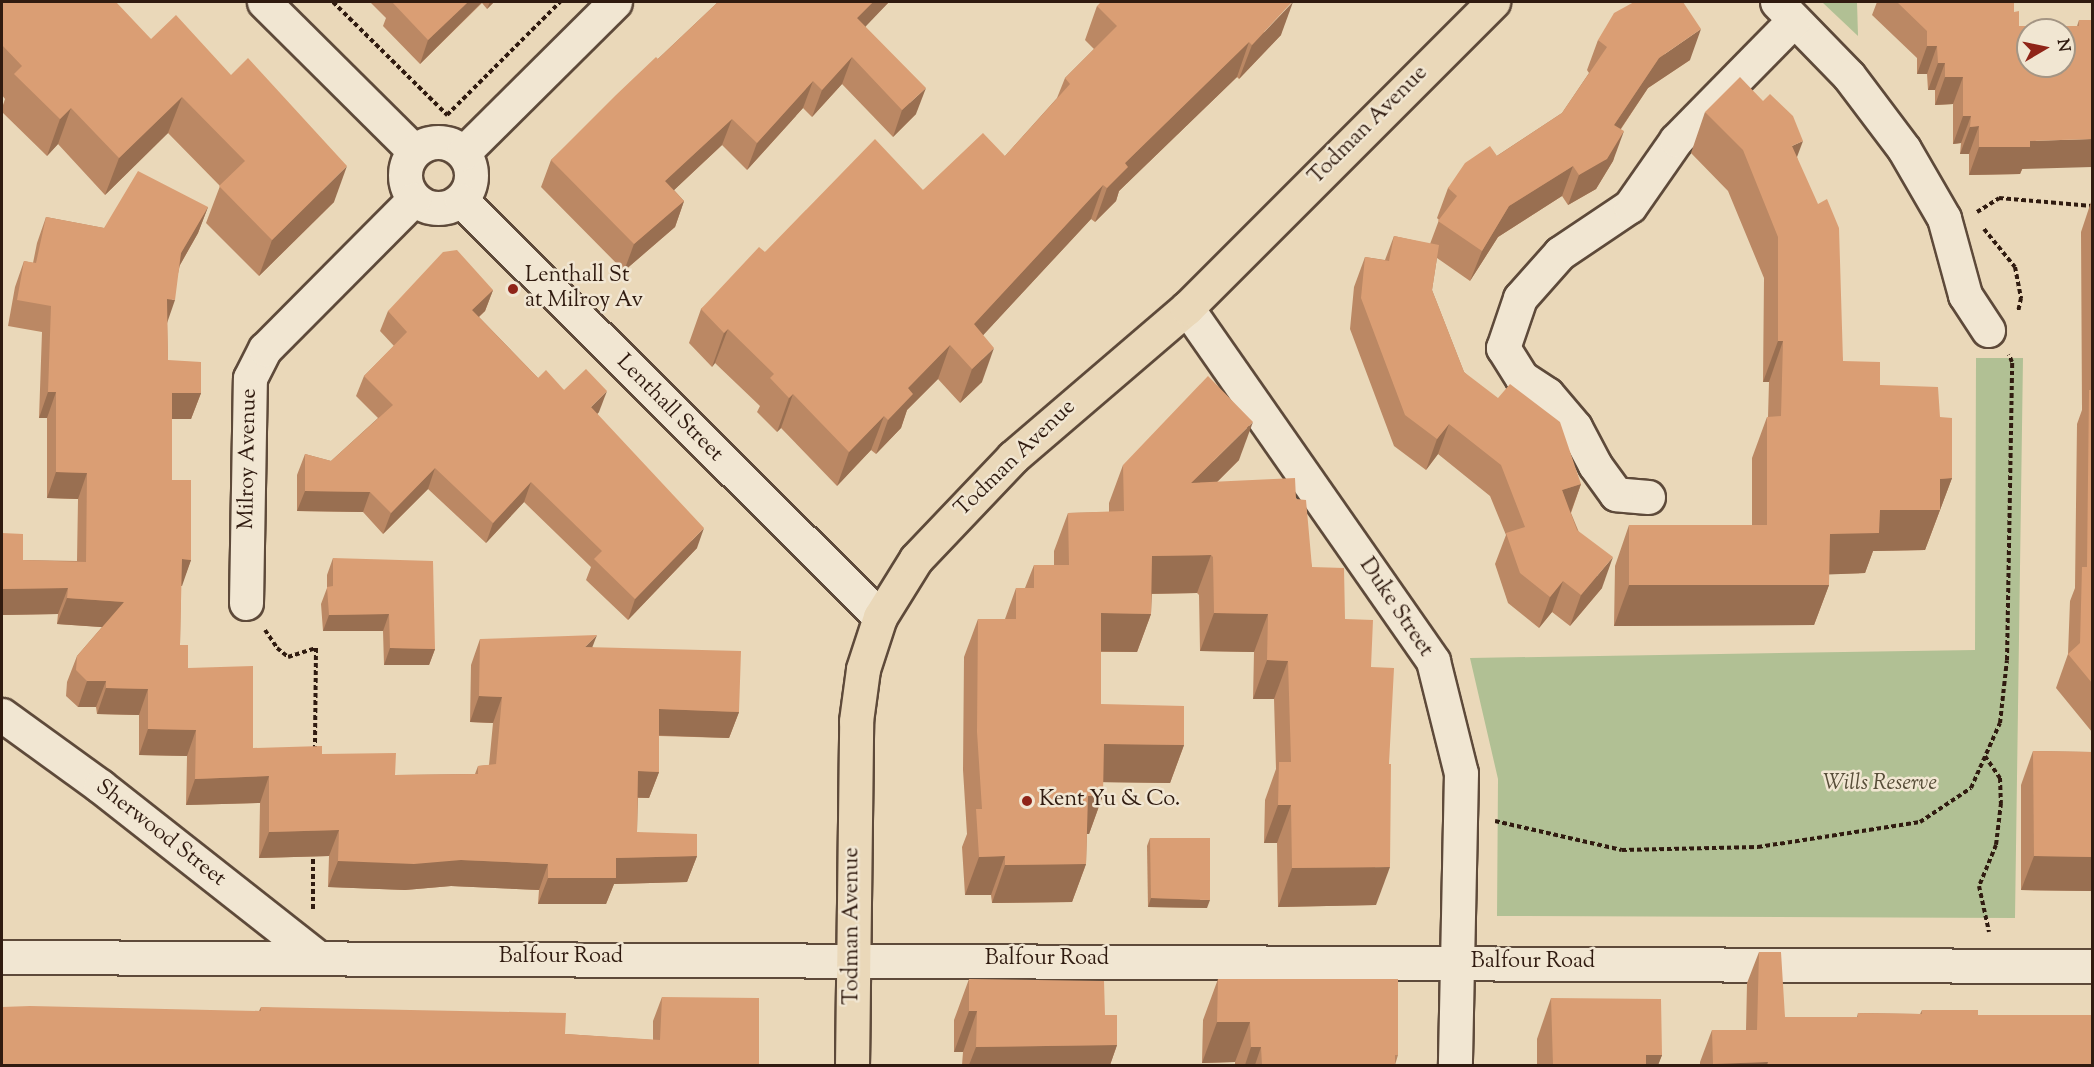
<!DOCTYPE html>
<style>
body{margin:0}
#map{position:relative;width:2094px;height:1067px;overflow:hidden;background:#ead8b9;font-family:"Sorts Mill Goudy",serif}
div>[style]{position:absolute}
[style*='--x']{left:calc(var(--x)*1px);top:calc(var(--y)*1px);width:calc(var(--w)*1px);rotate:calc(var(--a)*1deg)}
.green>*{inset:0;background:#b1c094}
.path>*{height:4px;margin-top:-2px;transform-origin:0;background:repeating-linear-gradient(90deg,#301b10 0 4.5px,transparent 0 7.5px)}
.roads{filter:drop-shadow(2px 0 #5e4a3a) drop-shadow(-2px 0 #5e4a3a) drop-shadow(0 2px #5e4a3a) drop-shadow(0 -2px #5e4a3a)}
.minor>*{height:33px;margin:-16.5px;padding:0 16.5px;transform-origin:16.5px;border-radius:16.5px;background:#f1e6d2}
.minor>.ring{margin:-16.5px;padding:0;box-sizing:content-box;background:none;border:33px solid #f1e6d2;border-radius:50%}
.major>*{height:33px;margin:-16.5px;padding:0 16.5px;transform-origin:16.5px;border-radius:16.5px;background:#ead8b9}
.wall>*{inset:0;background:#bb8864}
.shaded-wall>*{inset:0;background:#996f51}
.building>*{inset:0;background:#da9e74}
.dots>*{width:16px;height:16px;translate:-50% -50%;box-sizing:border-box;border:3px solid #f1e6d2;border-radius:50%}
span{translate:-50% -50%;white-space:nowrap;text-align:center;line-height:1.15;-webkit-text-stroke:5px #f1e6d2;paint-order:stroke}
.street-label{font-size:22px;color:#301b10}
.poi-label{font-size:22px;color:#301b10}
.left{translate:0 -50%;text-align:left}
.park-label{font-size:22px;color:#574d38;font-style:italic}
.frame{position:absolute;inset:0;border:3px solid #301b10;pointer-events:none}
.north{position:absolute;left:2016px;top:18px;width:60px;height:60px;box-sizing:border-box;background:#f1e6d2;border:2px solid #a49584;border-radius:50%;rotate:81deg;font-size:16px;font-weight:700;line-height:24px;text-align:center;color:#301b10}
.north::after{content:'';display:block;margin:auto;width:21px;height:27px;background:#8f2418;clip-path:polygon(50% 0,100% 100%,50% 72%,0 100%)}
</style>
<div id="map">
<div class="green">
<div style="clip-path:polygon(1822px 2px,1857px 2px,1858px 36px)"></div>
<div style="clip-path:polygon(1976px 358px,2023px 358px,2015px 918px,1497px 916px,1498px 779px,1470px 658px,1975px 650px)"></div>
</div>
<div class="path">
<div style="--x:333;--y:2;--w:161;--a:44.7"></div>
<div style="--x:447;--y:115;--w:160;--a:-45"></div>
<div style="--x:1977;--y:212;--w:26;--a:-32"></div>
<div style="--x:1999;--y:198;--w:93;--a:4.9"></div>
<div style="--x:1984;--y:229;--w:49;--a:50.8"></div>
<div style="--x:2015;--y:267;--w:32;--a:79"></div>
<div style="--x:2021;--y:298;--w:14;--a:102"></div>
<div style="--x:265;--y:630;--w:22;--a:56"></div>
<div style="--x:277;--y:648;--w:14;--a:39"></div>
<div style="--x:288;--y:657;--w:29;--a:-18"></div>
<div style="--x:316;--y:648;--w:102;--a:90.6"></div>
<div style="--x:1985;--y:756;--w:27;--a:56"></div>
<div style="--x:2000;--y:778;--w:25;--a:88"></div>
<div style="--x:2001;--y:803;--w:42;--a:96.8"></div>
<div style="--x:1996;--y:845;--w:44;--a:112.5"></div>
<div style="--x:1979;--y:886;--w:47;--a:77.7"></div>
<div style="--x:1495;--y:821;--w:130;--a:12.9"></div>
<div style="--x:1622;--y:850;--w:136;--a:-1.3"></div>
<div style="--x:1758;--y:847;--w:164;--a:-8.8"></div>
<div style="--x:1920;--y:822;--w:61;--a:-33.7"></div>
<div style="--x:1971;--y:788;--w:71;--a:-66"></div>
<div style="--x:2000;--y:723;--w:63;--a:-83.7"></div>
<div style="--x:2007;--y:660;--w:298;--a:-89"></div>
<div style="--x:2012;--y:362;--w:8;--a:-113"></div>
<div style="--x:313;--y:909;--w:56;--a:-90"></div>
</div>
<div class="roads">
<div class="minor">
<div style="--x:264;--y:2;--w:211;--a:44.8"></div>
<div style="--x:1777;--y:2;--w:103;--a:45.8"></div>
<div style="--x:1849;--y:76;--w:91;--a:53"></div>
<div style="--x:1904;--y:149;--w:80;--a:59.9"></div>
<div style="--x:1944;--y:218;--w:80;--a:74.7"></div>
<div style="--x:1965;--y:295;--w:42;--a:56.7"></div>
<div class="ring" style="left:405px;top:142px;width:33px;height:33px"></div>
<div style="--x:463;--y:153;--w:214;--a:-44.8"></div>
<div style="--x:461;--y:200;--w:591;--a:44.86"></div>
<div style="--x:1187;--y:308;--w:430;--a:55.1"></div>
<div style="--x:1433;--y:661;--w:115;--a:76"></div>
<div style="--x:1461;--y:773;--w:293;--a:91.2"></div>
<div style="--x:1648;--y:497;--w:32;--a:-175"></div>
<div style="--x:1616;--y:494;--w:36;--a:-126"></div>
<div style="--x:1595;--y:465;--w:43;--a:-117.8"></div>
<div style="--x:1575;--y:427;--w:43;--a:-130.3"></div>
<div style="--x:1547;--y:394;--w:30;--a:-147"></div>
<div style="--x:1522;--y:378;--w:36;--a:-122"></div>
<div style="--x:1503;--y:348;--w:53;--a:-71.2"></div>
<div style="--x:1520;--y:298;--w:60;--a:-48.4"></div>
<div style="--x:1560;--y:253;--w:84;--a:-33.9"></div>
<div style="--x:1630;--y:206;--w:80;--a:-55.1"></div>
<div style="--x:1676;--y:140;--w:168;--a:-45.5"></div>
<div style="--x:246;--y:603;--w:225;--a:-89"></div>
<div style="--x:250;--y:378;--w:33;--a:-63"></div>
<div style="--x:265;--y:349;--w:211;--a:-45.2"></div>
<div style="--x:2;--y:715;--w:121;--a:35.9"></div>
<div style="--x:100;--y:786;--w:276;--a:38.2"></div>
<div style="--x:2;--y:957;--w:2090;--a:0.25"></div>
</div>
<div class="major">
<div style="--x:852;--y:1066;--w:345;--a:-89.3"></div>
<div style="--x:856;--y:721;--w:52;--a:-82.3"></div>
<div style="--x:863;--y:669;--w:55;--a:-71.9"></div>
<div style="--x:880;--y:617;--w:68;--a:-58.2"></div>
<div style="--x:916;--y:559;--w:141;--a:-46.4"></div>
<div style="--x:1013;--y:457;--w:229;--a:-40.6"></div>
<div style="--x:1187;--y:308;--w:433;--a:-45"></div>
</div>
</div>
<div class="wall">
<div style="clip-path:polygon(2px 2px,151px 39px,334px 202px,259px 276px,206px 223px,220px 186px,168px 133px,105px 195px,58px 144px,47px 156px,2px 112px,2px 108px,5px 99px,2px 95px)"></div>
<div style="clip-path:polygon(370px 2px,494px 2px,487px 9px,482px 3px,420px 64px,383px 26px,386px 18px)"></div>
<div style="clip-path:polygon(718px 2px,889px 2px,865px 26px,916px 114px,893px 137px,842px 84px,812px 117px,803px 108px,747px 170px,722px 145px,674px 190px,684px 201px,675px 227px,624px 271px,541px 187px,551px 160px)"></div>
<div style="clip-path:polygon(1877px 2px,2014px 2px,2014px 12px,2019px 26px,2077px 26px,2079px 20px,2092px 20px,2020px 174px,1969px 175px,1969px 154px,1960px 154px,1961px 143px,1953px 144px,1953px 104px,1935px 105px,1935px 90px,1928px 90px,1927px 74px,1917px 74px,1917px 58px,1872px 15px)"></div>
<div style="clip-path:polygon(1097px 6px,1281px 35px,1239px 79px,1237px 77px,1119px 191px,1116px 201px,1095px 222px,1091px 219px,983px 335px,982px 382px,960px 403px,938px 379px,907px 410px,901px 428px,876px 454px,871px 450px,837px 486px,781px 428px,777px 432px,757px 412px,760px 406px,715px 363px,712px 367px,689px 343px,701px 309px,765px 252px,923px 190px,1005px 156px,1057px 98px,1065px 78px,1094px 49px,1085px 40px)"></div>
<div style="clip-path:polygon(1598px 40px,1690px 60px,1648px 88px,1621px 129px,1613px 161px,1596px 189px,1568px 205px,1562px 196px,1498px 237px,1470px 281px,1437px 258px,1432px 290px,1464px 372px,1581px 484px,1571px 513px,1602px 588px,1570px 626px,1552px 612px,1539px 628px,1508px 603px,1495px 564px,1506px 535px,1490px 496px,1438px 454px,1426px 470px,1394px 446px,1350px 329px,1354px 287px,1365px 257px,1385px 260px,1394px 236px,1430px 244px,1439px 220px,1437px 218px,1448px 188px,1562px 113px,1589px 73px,1587px 70px)"></div>
<div style="clip-path:polygon(1705px 112px,1797px 157px,1843px 361px,1880px 385px,1940px 417px,1952px 478px,1925px 550px,1873px 551px,1865px 573px,1829px 574px,1829px 585px,1814px 625px,1614px 626px,1615px 566px,1629px 525px,1752px 525px,1752px 458px,1767px 417px,1768px 417px,1769px 382px,1763px 382px,1764px 278px,1728px 191px,1691px 153px)"></div>
<div style="clip-path:polygon(2092px 199px,2092px 732px,2056px 688px,2068px 654px,2070px 601px,2075px 588px,2077px 424px,2082px 410px,2081px 232px)"></div>
<div style="clip-path:polygon(208px 207px,198px 233px,180px 265px,167px 320px,168px 360px,201px 393px,191px 419px,172px 419px,172px 480px,191px 560px,181px 586px,180px 645px,188px 668px,253px 748px,322px 754px,395px 775px,475px 774px,478px 766px,489px 765px,493px 723px,470px 722px,471px 665px,480px 639px,592px 647px,739px 712px,729px 738px,659px 736px,659px 772px,649px 798px,638px 798px,637px 832px,697px 856px,687px 882px,614px 884px,606px 904px,538px 904px,539px 890px,451px 886px,405px 890px,328px 887px,329px 856px,259px 858px,260px 803px,186px 805px,187px 756px,139px 755px,139px 715px,97px 714px,96px 707px,78px 707px,66px 696px,67px 682px,77px 656px,102px 627px,57px 624px,58px 614px,2px 615px,2px 533px,23px 560px,77px 561px,78px 499px,47px 498px,47px 418px,39px 418px,42px 332px,8px 326px,15px 287px,24px 261px,33px 263px,37px 243px,46px 217px,104px 228px)"></div>
<div style="clip-path:polygon(493px 290px,485px 311px,479px 317px,538px 378px,564px 390px,599px 412px,597px 414px,697px 548px,628px 620px,586px 580px,591px 567px,524px 502px,486px 543px,428px 489px,383px 534px,363px 512px,297px 511px,297px 475px,305px 454px,331px 461px,378px 418px,356px 396px,364px 376px,394px 346px,380px 331px,388px 311px)"></div>
<div style="clip-path:polygon(1239px 460px,1217px 482px,1296px 499px,1312px 567px,1345px 619px,1371px 667px,1376px 905px,1278px 907px,1277px 843px,1264px 843px,1265px 800px,1276px 769px,1274px 699px,1253px 699px,1254px 652px,1200px 651px,1199px 595px,1197px 593px,1152px 594px,1151px 614px,1137px 652px,1101px 652px,1101px 704px,1184px 745px,1170px 783px,1103px 782px,1103px 795px,1089px 834px,1087px 834px,1086px 864px,1072px 902px,992px 903px,991px 895px,965px 895px,962px 847px,967px 834px,963px 770px,964px 657px,978px 619px,1005px 619px,1016px 588px,1025px 588px,1034px 565px,1054px 565px,1054px 551px,1068px 513px,1109px 512px,1109px 503px,1123px 465px)"></div>
<div style="clip-path:polygon(333px 558px,435px 649px,429px 665px,384px 665px,383px 631px,323px 631px,321px 604px,327px 588px,327px 575px)"></div>
<div style="clip-path:polygon(2033px 751px,2092px 752px,2092px 891px,2021px 890px,2021px 785px)"></div>
<div style="clip-path:polygon(1150px 838px,1207px 908px,1148px 907px,1147px 846px)"></div>
<div style="clip-path:polygon(1759px 952px,1785px 1017px,1857px 1017px,1858px 1013px,1920px 1014px,1922px 1010px,1978px 1015px,2092px 1065px,1700px 1065px,1700px 1062px,1712px 1030px,1746px 1030px,1747px 983px)"></div>
<div style="clip-path:polygon(969px 979px,1105px 1015px,1117px 1045px,1110px 1065px,962px 1065px,963px 1052px,954px 1052px,954px 1020px)"></div>
<div style="clip-path:polygon(1218px 979px,1398px 1055px,1395px 1065px,1235px 1065px,1235px 1062px,1202px 1063px,1203px 1020px)"></div>
<div style="clip-path:polygon(662px 997px,759px 1065px,259px 1011px,261px 1007px,565px 1034px,653px 1040px,653px 1021px)"></div>
<div style="clip-path:polygon(1551px 998px,1662px 1055px,1658px 1065px,1537px 1065px,1537px 1039px)"></div>
</div>
<div class="shaded-wall">
<div style="clip-path:polygon(468px 2px,482px 2px,420px 64px,428px 40px)"></div>
<div style="clip-path:polygon(490px 2px,494px 2px,487px 9px)"></div>
<div style="clip-path:polygon(873px 2px,889px 2px,848px 45px,857px 18px)"></div>
<div style="clip-path:polygon(1293px 2px,1281px 35px,1239px 79px,1252px 45px)"></div>
<div style="clip-path:polygon(1701px 29px,1690px 60px,1648px 88px,1603px 155px,1614px 125px,1659px 58px)"></div>
<div style="clip-path:polygon(1249px 42px,1237px 77px,1119px 191px,1116px 201px,1095px 222px,1107px 188px,1125px 163px)"></div>
<div style="clip-path:polygon(1927px 46px,1937px 46px,1927px 74px,1917px 74px)"></div>
<div style="clip-path:polygon(852px 57px,842px 84px,812px 117px,822px 90px)"></div>
<div style="clip-path:polygon(1938px 63px,1945px 63px,1935px 90px,1928px 90px)"></div>
<div style="clip-path:polygon(1945px 77px,1963px 77px,1953px 104px,1935px 105px)"></div>
<div style="clip-path:polygon(813px 81px,803px 108px,747px 170px,757px 143px)"></div>
<div style="clip-path:polygon(926px 88px,916px 114px,893px 137px,902px 110px)"></div>
<div style="clip-path:polygon(182px 97px,168px 133px,105px 195px,119px 158px)"></div>
<div style="clip-path:polygon(71px 108px,58px 144px,47px 156px,60px 119px)"></div>
<div style="clip-path:polygon(1963px 116px,1971px 116px,1961px 143px,1953px 144px)"></div>
<div style="clip-path:polygon(732px 119px,722px 145px,656px 207px,665px 181px)"></div>
<div style="clip-path:polygon(1979px 126px,1969px 154px,1960px 154px,1970px 127px)"></div>
<div style="clip-path:polygon(1624px 131px,1613px 161px,1596px 189px,1568px 205px,1579px 175px)"></div>
<div style="clip-path:polygon(2092px 139px,2092px 167px,2022px 169px,2020px 174px,1969px 175px,1979px 147px,2030px 141px)"></div>
<div style="clip-path:polygon(1803px 141px,1788px 181px,1792px 146px)"></div>
<div style="clip-path:polygon(347px 166px,334px 202px,259px 276px,272px 240px)"></div>
<div style="clip-path:polygon(1573px 166px,1562px 196px,1498px 237px,1470px 281px,1482px 251px,1509px 206px)"></div>
<div style="clip-path:polygon(1103px 185px,1091px 219px,962px 358px,974px 324px)"></div>
<div style="clip-path:polygon(684px 201px,675px 227px,624px 271px,634px 244px)"></div>
<div style="clip-path:polygon(208px 207px,198px 233px,172px 279px,181px 253px)"></div>
<div style="clip-path:polygon(493px 290px,485px 311px,464px 330px,472px 310px)"></div>
<div style="clip-path:polygon(167px 299px,175px 300px,166px 326px)"></div>
<div style="clip-path:polygon(728px 329px,715px 363px,712px 367px,724px 333px)"></div>
<div style="clip-path:polygon(1778px 341px,1783px 341px,1769px 382px,1763px 382px)"></div>
<div style="clip-path:polygon(950px 345px,938px 379px,907px 410px,901px 428px,876px 454px,888px 420px,908px 388px)"></div>
<div style="clip-path:polygon(994px 348px,982px 382px,960px 403px,972px 369px)"></div>
<div style="clip-path:polygon(607px 391px,599px 412px,584px 427px,591px 407px)"></div>
<div style="clip-path:polygon(48px 392px,56px 392px,47px 418px,39px 418px)"></div>
<div style="clip-path:polygon(172px 393px,201px 393px,191px 419px,163px 419px)"></div>
<div style="clip-path:polygon(793px 394px,781px 428px,777px 432px,789px 398px)"></div>
<div style="clip-path:polygon(884px 416px,871px 450px,837px 486px,849px 452px)"></div>
<div style="clip-path:polygon(1253px 422px,1239px 460px,1177px 522px,1191px 483px)"></div>
<div style="clip-path:polygon(1449px 424px,1438px 454px,1426px 470px,1437px 439px)"></div>
<div style="clip-path:polygon(435px 468px,428px 489px,383px 534px,391px 513px)"></div>
<div style="clip-path:polygon(56px 472px,87px 473px,78px 499px,47px 498px)"></div>
<div style="clip-path:polygon(1952px 478px,1925px 550px,1873px 551px,1865px 573px,1815px 575px,1830px 534px,1880px 510px,1940px 479px)"></div>
<div style="clip-path:polygon(531px 482px,524px 502px,486px 543px,493px 523px)"></div>
<div style="clip-path:polygon(1581px 484px,1570px 514px,1562px 490px)"></div>
<div style="clip-path:polygon(305px 491px,370px 492px,363px 512px,297px 511px)"></div>
<div style="clip-path:polygon(704px 528px,697px 548px,628px 620px,635px 599px)"></div>
<div style="clip-path:polygon(1211px 555px,1197px 593px,1138px 594px,1152px 556px)"></div>
<div style="clip-path:polygon(1613px 557px,1602px 588px,1570px 626px,1581px 595px)"></div>
<div style="clip-path:polygon(182px 559px,191px 560px,182px 586px,173px 585px)"></div>
<div style="clip-path:polygon(1563px 581px,1552px 612px,1539px 628px,1550px 597px)"></div>
<div style="clip-path:polygon(1629px 585px,1829px 585px,1814px 625px,1614px 626px)"></div>
<div style="clip-path:polygon(68px 588px,58px 614px,2px 615px,2px 589px)"></div>
<div style="clip-path:polygon(67px 598px,124px 602px,115px 628px,57px 624px)"></div>
<div style="clip-path:polygon(1101px 613px,1151px 614px,1137px 652px,1087px 651px)"></div>
<div style="clip-path:polygon(1214px 613px,1268px 614px,1254px 652px,1200px 651px)"></div>
<div style="clip-path:polygon(389px 614px,383px 631px,323px 631px,329px 615px)"></div>
<div style="clip-path:polygon(597px 635px,587px 661px,585px 647px)"></div>
<div style="clip-path:polygon(390px 648px,435px 649px,429px 665px,384px 665px)"></div>
<div style="clip-path:polygon(1267px 660px,1288px 661px,1274px 699px,1253px 699px)"></div>
<div style="clip-path:polygon(87px 681px,106px 681px,96px 707px,78px 707px)"></div>
<div style="clip-path:polygon(106px 688px,148px 689px,139px 715px,97px 714px)"></div>
<div style="clip-path:polygon(479px 696px,502px 697px,493px 723px,470px 722px)"></div>
<div style="clip-path:polygon(659px 709px,739px 712px,729px 738px,649px 735px)"></div>
<div style="clip-path:polygon(148px 729px,196px 730px,187px 756px,139px 755px)"></div>
<div style="clip-path:polygon(1104px 744px,1184px 745px,1170px 783px,1090px 782px)"></div>
<div style="clip-path:polygon(638px 771px,659px 772px,649px 798px,629px 797px)"></div>
<div style="clip-path:polygon(269px 776px,260px 803px,186px 805px,195px 779px)"></div>
<div style="clip-path:polygon(1103px 795px,1089px 834px,1074px 834px,1088px 796px)"></div>
<div style="clip-path:polygon(1278px 805px,1291px 805px,1277px 843px,1264px 843px)"></div>
<div style="clip-path:polygon(339px 830px,329px 856px,259px 858px,269px 832px)"></div>
<div style="clip-path:polygon(697px 856px,687px 882px,614px 884px,606px 904px,538px 904px,548px 878px,616px 858px)"></div>
<div style="clip-path:polygon(1005px 856px,991px 895px,965px 895px,979px 857px)"></div>
<div style="clip-path:polygon(2034px 856px,2092px 857px,2092px 891px,2021px 890px)"></div>
<div style="clip-path:polygon(461px 860px,548px 864px,539px 890px,451px 886px,405px 890px,328px 887px,338px 861px)"></div>
<div style="clip-path:polygon(1086px 864px,1072px 902px,992px 903px,1005px 865px)"></div>
<div style="clip-path:polygon(1390px 867px,1376px 905px,1278px 907px,1292px 868px)"></div>
<div style="clip-path:polygon(1151px 898px,1210px 900px,1207px 908px,1148px 907px)"></div>
<div style="clip-path:polygon(969px 1011px,977px 1011px,963px 1052px,954px 1052px)"></div>
<div style="clip-path:polygon(1217px 1022px,1250px 1022px,1235px 1062px,1202px 1063px)"></div>
<div style="clip-path:polygon(1117px 1045px,1110px 1065px,969px 1065px,976px 1047px)"></div>
<div style="clip-path:polygon(1251px 1047px,1261px 1047px,1255px 1065px,1245px 1065px)"></div>
<div style="clip-path:polygon(1646px 1055px,1662px 1055px,1658px 1065px,1642px 1065px)"></div>
<div style="clip-path:polygon(1768px 1062px,1766px 1065px,1712px 1065px,1713px 1064px)"></div>
</div>
<div class="building">
<div style="clip-path:polygon(2px 2px,116px 2px,151px 39px,176px 15px,231px 75px,248px 58px,347px 166px,272px 240px,219px 186px,245px 161px,182px 97px,119px 158px,71px 108px,60px 119px,14px 74px,22px 66px,2px 45px)"></div>
<div style="clip-path:polygon(392px 2px,468px 2px,428px 40px)"></div>
<div style="clip-path:polygon(718px 2px,873px 2px,857px 18px,926px 88px,902px 110px,852px 57px,822px 90px,813px 81px,757px 143px,732px 119px,665px 181px,684px 201px,634px 244px,551px 160px,616px 95px,656px 57px,658px 59px)"></div>
<div style="clip-path:polygon(1101px 2px,1292px 2px,1252px 45px,1249px 42px,1125px 163px,1128px 167px,1107px 188px,1103px 185px,974px 324px,994px 348px,972px 369px,950px 345px,908px 388px,913px 394px,888px 420px,884px 416px,849px 452px,793px 394px,789px 398px,770px 378px,774px 374px,728px 329px,724px 333px,701px 309px,759px 247px,765px 252px,875px 139px,923px 190px,983px 133px,1005px 156px,1070px 84px,1065px 78px,1117px 26px,1097px 6px)"></div>
<div style="clip-path:polygon(1634px 2px,1683px 2px,1701px 29px,1659px 58px,1614px 125px,1624px 131px,1607px 159px,1579px 175px,1573px 166px,1509px 206px,1482px 251px,1438px 221px,1457px 196px,1448px 188px,1465px 163px,1490px 146px,1497px 156px,1562px 113px,1607px 47px,1598px 40px,1614px 13px)"></div>
<div style="clip-path:polygon(evenodd,1897px 2px,2014px 2px,2014px 12px,2019px 11px,2019px 26px,2079px 26px,2079px 20px,2092px 20px,2092px 139px,2030px 141px,2030px 147px,1979px 147px,1979px 126px,1970px 127px,1971px 116px,1963px 116px,1963px 77px,1945px 77px,1945px 63px,1938px 63px,1937px 46px,1927px 46px,1927px 31px,1897px 2px,2028px 30px,2064px 30px,2064px 66px,2028px 66px,2028px 30px)"></div>
<div style="clip-path:polygon(1740px 77px,1763px 101px,1770px 94px,1793px 116px,1803px 141px,1792px 146px,1818px 204px,1827px 199px,1839px 228px,1843px 361px,1880px 362px,1880px 385px,1938px 387px,1940px 417px,1952px 418px,1952px 478px,1940px 479px,1940px 510px,1880px 510px,1879px 533px,1830px 534px,1829px 585px,1629px 585px,1629px 525px,1767px 525px,1767px 417px,1781px 416px,1783px 341px,1778px 341px,1778px 237px,1743px 150px,1705px 112px)"></div>
<div style="clip-path:polygon(138px 171px,208px 207px,181px 253px,175px 300px,167px 299px,168px 360px,201px 362px,201px 393px,172px 393px,172px 480px,191px 480px,191px 560px,182px 559px,180px 645px,188px 645px,188px 668px,253px 666px,253px 748px,322px 746px,322px 754px,396px 753px,395px 775px,478px 774px,478px 766px,496px 764px,502px 697px,479px 696px,480px 639px,597px 635px,585px 647px,741px 651px,739px 712px,659px 709px,659px 772px,638px 771px,637px 832px,697px 834px,697px 856px,616px 858px,616px 878px,548px 878px,548px 864px,461px 860px,414px 864px,338px 861px,339px 830px,269px 832px,269px 776px,195px 779px,196px 730px,148px 729px,148px 689px,106px 688px,106px 681px,87px 681px,76px 670px,77px 656px,124px 602px,67px 598px,68px 588px,2px 589px,2px 533px,23px 534px,23px 560px,86px 562px,87px 473px,56px 472px,56px 392px,48px 392px,51px 306px,17px 300px,24px 261px,36px 263px,46px 217px,104px 228px)"></div>
<div style="clip-path:polygon(1394px 236px,1439px 245px,1432px 290px,1464px 372px,1498px 398px,1510px 384px,1560px 422px,1581px 484px,1562px 490px,1577px 530px,1613px 557px,1581px 595px,1563px 581px,1550px 597px,1520px 573px,1506px 533px,1525px 527px,1501px 465px,1449px 424px,1437px 439px,1405px 415px,1361px 298px,1365px 257px,1389px 261px)"></div>
<div style="clip-path:polygon(457px 250px,493px 290px,472px 310px,538px 378px,546px 370px,564px 390px,586px 369px,607px 391px,591px 407px,704px 528px,635px 599px,594px 559px,602px 551px,531px 482px,493px 523px,435px 468px,391px 513px,370px 492px,305px 491px,305px 454px,331px 461px,393px 405px,364px 376px,407px 332px,388px 311px,443px 252px)"></div>
<div style="clip-path:polygon(1208px 376px,1253px 422px,1191px 483px,1295px 478px,1296px 499px,1306px 500px,1312px 567px,1344px 568px,1345px 619px,1373px 620px,1371px 667px,1394px 668px,1389px 764px,1391px 764px,1390px 867px,1292px 868px,1291px 805px,1278px 805px,1279px 762px,1291px 762px,1288px 661px,1267px 660px,1268px 614px,1214px 613px,1213px 557px,1211px 555px,1152px 556px,1151px 614px,1101px 613px,1101px 704px,1184px 706px,1184px 745px,1104px 744px,1103px 795px,1088px 796px,1086px 864px,1005px 865px,1005px 856px,979px 857px,976px 809px,982px 809px,977px 732px,978px 619px,1016px 619px,1016px 588px,1034px 588px,1034px 565px,1069px 565px,1068px 513px,1124px 511px,1123px 465px)"></div>
<div style="clip-path:polygon(2089px 390px,2092px 390px,2092px 683px,2068px 654px,2080px 643px,2082px 567px,2087px 567px)"></div>
<div style="clip-path:polygon(333px 558px,433px 561px,435px 649px,390px 648px,389px 614px,329px 615px,327px 587px,333px 586px)"></div>
<div style="clip-path:polygon(2033px 751px,2092px 752px,2092px 857px,2034px 856px)"></div>
<div style="clip-path:polygon(1150px 838px,1210px 838px,1210px 900px,1151px 898px)"></div>
<div style="clip-path:polygon(1759px 952px,1781px 952px,1785px 1017px,1858px 1017px,1858px 1013px,1922px 1014px,1922px 1010px,1978px 1010px,1978px 1015px,2092px 1015px,2092px 1065px,1768px 1065px,1768px 1062px,1713px 1064px,1712px 1030px,1757px 1030px)"></div>
<div style="clip-path:polygon(969px 979px,1104px 981px,1105px 1015px,1117px 1015px,1117px 1045px,976px 1047px,977px 1011px,969px 1011px)"></div>
<div style="clip-path:polygon(1218px 979px,1398px 979px,1398px 1055px,1395px 1055px,1395px 1065px,1262px 1065px,1261px 1047px,1251px 1047px,1250px 1022px,1217px 1022px)"></div>
<div style="clip-path:polygon(662px 997px,759px 998px,759px 1065px,2px 1065px,2px 1007px,30px 1006px,261px 1011px,261px 1007px,566px 1013px,565px 1034px,660px 1040px)"></div>
<div style="clip-path:polygon(1551px 998px,1661px 999px,1662px 1055px,1646px 1055px,1646px 1065px,1553px 1065px)"></div>
</div>
<div class="dots">
<div style="left:513px;top:289px;background:#8f2418"></div>
<div style="left:1027px;top:801px;background:#8f2418"></div>
</div>
<div class="street-label">
<span style="left:1369px;top:126px;rotate:-45deg">Todman Avenue</span>
<span style="left:669px;top:409px;rotate:45deg">Lenthall Street</span>
<span style="left:249px;top:459px;rotate:-89deg">Milroy Avenue</span>
<span style="left:1016px;top:459px;rotate:-44deg">Todman Avenue</span>
<span style="left:1395px;top:608px;rotate:56deg">Duke Street</span>
<span style="left:160px;top:834px;rotate:38deg">Sherwood Street</span>
<span style="left:853px;top:926px;rotate:-90deg">Todman Avenue</span>
<span style="left:561px;top:958px">Balfour Road</span>
<span style="left:1047px;top:960px">Balfour Road</span>
<span style="left:1533px;top:963px">Balfour Road</span>
</div>
<div class="poi-label">
<span class="left" style="left:525px;top:289px">Lenthall St<br>at Milroy Av</span>
<span class="left" style="left:1039px;top:801px">Kent Yu &amp; Co.</span>
</div>
<div class="park-label">
<span style="left:1880px;top:785px">Wills Reserve</span>
</div>
<div class="frame"></div>
<div class="north">N</div>
</div>
